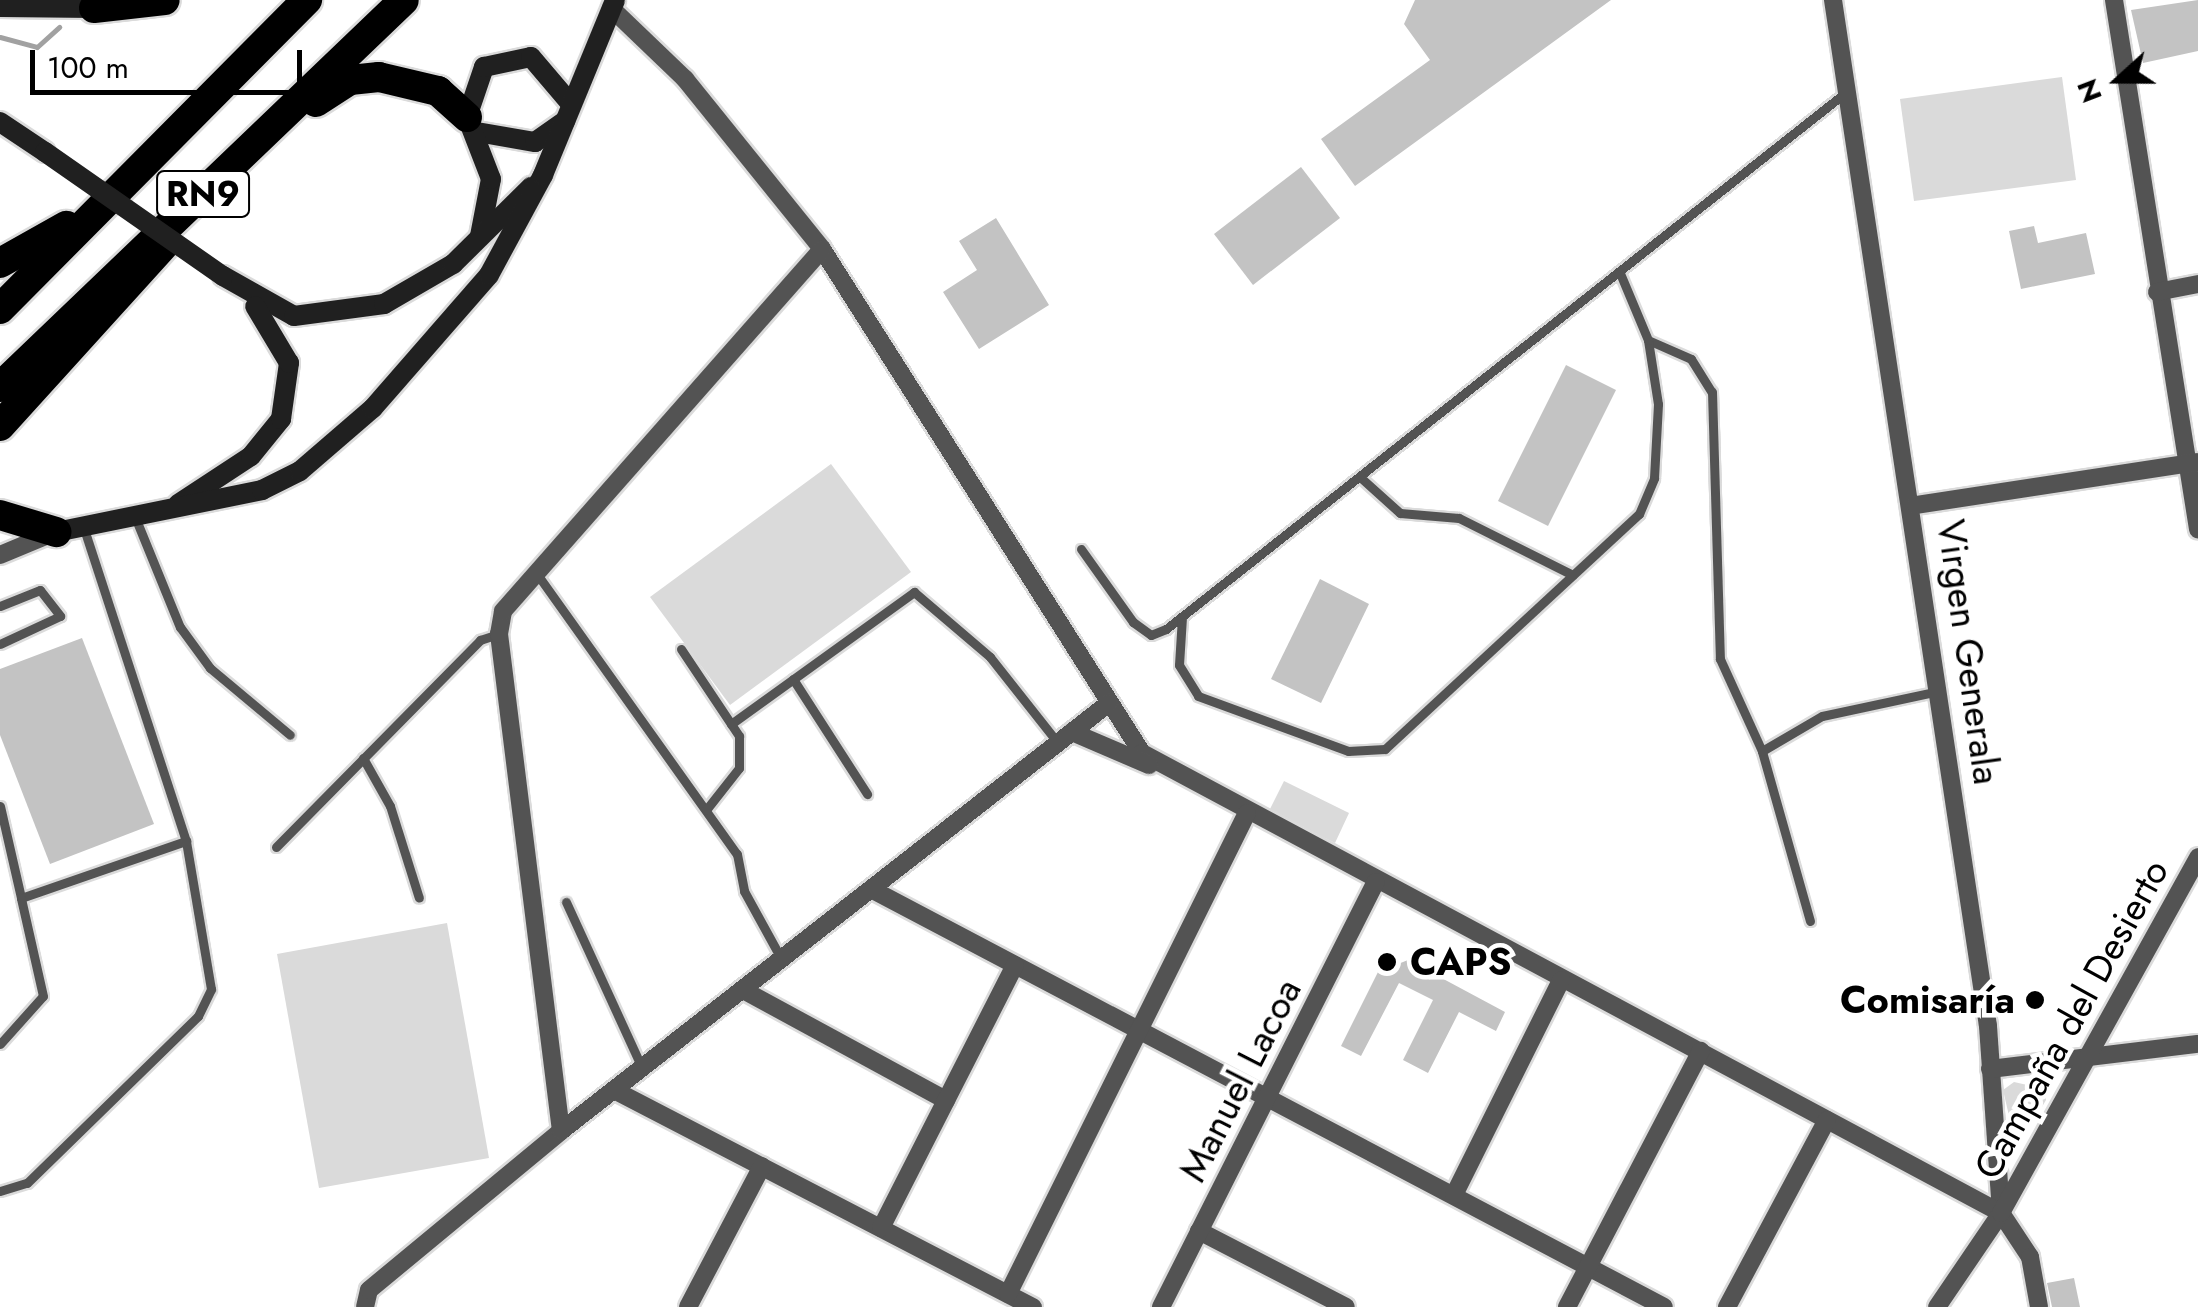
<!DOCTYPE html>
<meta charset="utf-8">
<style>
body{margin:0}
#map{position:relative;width:2198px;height:1307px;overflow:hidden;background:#fff;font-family:Jost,sans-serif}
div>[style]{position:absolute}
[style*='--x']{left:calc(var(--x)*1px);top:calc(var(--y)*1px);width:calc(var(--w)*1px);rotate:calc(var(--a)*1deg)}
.green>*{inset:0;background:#dadada}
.stream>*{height:5px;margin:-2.5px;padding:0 2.5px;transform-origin:2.5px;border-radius:2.5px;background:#a1a1a1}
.building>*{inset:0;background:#c3c3c3}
.roads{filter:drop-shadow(2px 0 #dbdbdb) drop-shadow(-2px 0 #dbdbdb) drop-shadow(0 2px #dbdbdb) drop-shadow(0 -2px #dbdbdb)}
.lane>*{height:9px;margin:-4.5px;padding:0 4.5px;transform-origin:4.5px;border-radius:4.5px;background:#535353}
.street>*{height:18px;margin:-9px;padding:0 9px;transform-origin:9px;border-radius:9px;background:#535353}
.secondary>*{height:20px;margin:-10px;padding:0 10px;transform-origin:10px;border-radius:10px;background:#202020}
.highway>*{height:30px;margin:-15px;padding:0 15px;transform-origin:15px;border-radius:15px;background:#000}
.secondary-bridge>*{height:20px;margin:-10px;padding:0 10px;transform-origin:10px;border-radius:10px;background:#202020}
.dots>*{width:28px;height:28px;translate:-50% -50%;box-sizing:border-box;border:5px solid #fff;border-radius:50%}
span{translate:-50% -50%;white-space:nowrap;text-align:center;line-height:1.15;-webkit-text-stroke:9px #fff;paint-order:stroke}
.shield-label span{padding:2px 8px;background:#fff;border:2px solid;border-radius:8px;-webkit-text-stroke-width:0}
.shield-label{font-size:35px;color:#000;font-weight:700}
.street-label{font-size:38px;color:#000}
.poi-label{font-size:38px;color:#000;font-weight:700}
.left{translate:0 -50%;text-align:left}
.right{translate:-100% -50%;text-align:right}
.north{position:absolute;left:2068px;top:30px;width:100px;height:100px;-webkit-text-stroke:8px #fff;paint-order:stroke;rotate:249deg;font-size:28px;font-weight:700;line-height:40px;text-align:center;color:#000}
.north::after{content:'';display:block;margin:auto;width:35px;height:45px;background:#000;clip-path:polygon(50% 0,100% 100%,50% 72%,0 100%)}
.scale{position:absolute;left:30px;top:50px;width:272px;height:45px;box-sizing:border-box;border:5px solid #000;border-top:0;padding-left:12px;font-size:30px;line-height:35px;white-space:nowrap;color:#000;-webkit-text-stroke:8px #fff;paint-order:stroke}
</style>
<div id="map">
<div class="green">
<div style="clip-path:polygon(2062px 77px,2076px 180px,1914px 201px,1900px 99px)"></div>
<div style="clip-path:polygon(831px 464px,911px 572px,730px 705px,650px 597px)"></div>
<div style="clip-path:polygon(1284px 781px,1349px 813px,1335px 843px,1269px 811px)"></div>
<div style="clip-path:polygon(447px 923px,489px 1158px,319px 1188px,277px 954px)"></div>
<div style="clip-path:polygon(2014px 1082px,2045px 1089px,2046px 1100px,2017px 1150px,2003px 1090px)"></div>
</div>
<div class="stream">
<div style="--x:0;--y:37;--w:38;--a:15"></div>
<div style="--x:37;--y:47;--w:30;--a:-42"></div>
</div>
<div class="building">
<div style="clip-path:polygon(1415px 0,1611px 0,1355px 186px,1321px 139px,1430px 60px,1404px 24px)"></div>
<div style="clip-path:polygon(2198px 0,2198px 51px,2143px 63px,2131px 10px)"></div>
<div style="clip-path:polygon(1301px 167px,1340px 218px,1253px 285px,1214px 234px)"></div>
<div style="clip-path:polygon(996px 218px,1049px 305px,979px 349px,943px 292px,977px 270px,959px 241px)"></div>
<div style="clip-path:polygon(2034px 226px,2038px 243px,2086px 233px,2095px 274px,2021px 289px,2009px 231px)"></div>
<div style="clip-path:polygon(1566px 365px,1616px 390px,1548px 526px,1498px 501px)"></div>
<div style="clip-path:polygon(1320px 579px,1369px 604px,1321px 703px,1271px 679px)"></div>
<div style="clip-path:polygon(82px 638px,154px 824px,50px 864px,0 735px,0 669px)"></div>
<div style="clip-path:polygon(1408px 960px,1505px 1012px,1496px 1031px,1459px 1012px,1428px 1073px,1403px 1060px,1433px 1000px,1399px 983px,1361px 1056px,1341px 1046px,1378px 972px)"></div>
<div style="clip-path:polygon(2074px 1278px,2080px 1307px,2052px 1307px,2047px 1283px)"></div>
</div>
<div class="roads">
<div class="lane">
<div style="--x:1648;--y:340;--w:47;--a:23.8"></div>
<div style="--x:1691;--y:359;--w:39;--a:58"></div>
<div style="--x:1712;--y:392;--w:267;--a:88.3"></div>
<div style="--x:1720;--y:659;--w:101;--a:65.5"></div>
<div style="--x:1360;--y:477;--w:54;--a:42"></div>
<div style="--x:1400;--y:513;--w:59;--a:4.8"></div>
<div style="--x:1459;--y:518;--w:127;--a:26.6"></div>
<div style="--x:135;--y:517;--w:119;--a:67.8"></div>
<div style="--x:180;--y:627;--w:51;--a:53.8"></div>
<div style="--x:210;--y:668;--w:104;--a:39.9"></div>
<div style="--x:1081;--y:549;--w:90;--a:54.5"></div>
<div style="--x:1133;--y:622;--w:22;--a:36"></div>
<div style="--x:1151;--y:635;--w:16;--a:-22"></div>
<div style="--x:1166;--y:629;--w:865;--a:-38.29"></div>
<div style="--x:537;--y:574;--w:344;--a:54.5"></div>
<div style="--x:737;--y:854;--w:38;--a:79"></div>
<div style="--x:744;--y:891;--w:79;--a:61.2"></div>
<div style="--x:0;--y:606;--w:43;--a:-21.8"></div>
<div style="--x:40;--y:590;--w:33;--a:52"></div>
<div style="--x:60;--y:616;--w:66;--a:155"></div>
<div style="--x:1182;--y:617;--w:48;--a:93.6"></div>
<div style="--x:1179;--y:665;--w:36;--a:58"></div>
<div style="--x:1198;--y:696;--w:160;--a:20.1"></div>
<div style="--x:1348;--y:751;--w:37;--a:-3"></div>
<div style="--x:1385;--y:749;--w:346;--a:-42.8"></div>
<div style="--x:1639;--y:514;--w:39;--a:-67"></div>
<div style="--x:1654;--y:478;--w:74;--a:-86.9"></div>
<div style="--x:1658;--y:404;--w:65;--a:-98.9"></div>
<div style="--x:1648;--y:340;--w:73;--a:-112.7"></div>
<div style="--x:681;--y:649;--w:105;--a:56.3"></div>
<div style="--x:739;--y:736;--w:32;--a:90"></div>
<div style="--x:739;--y:768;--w:53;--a:128.2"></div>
<div style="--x:793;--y:679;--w:137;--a:57.2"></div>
<div style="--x:731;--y:724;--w:226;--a:-35.8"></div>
<div style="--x:914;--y:592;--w:100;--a:40.5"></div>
<div style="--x:990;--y:657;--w:110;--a:51.7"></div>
<div style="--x:363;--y:758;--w:55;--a:60.6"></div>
<div style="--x:390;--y:806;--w:96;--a:72.5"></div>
<div style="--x:0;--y:806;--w:94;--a:77.1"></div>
<div style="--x:21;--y:898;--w:175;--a:-19.1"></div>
<div style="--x:276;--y:847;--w:291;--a:-45.4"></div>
<div style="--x:480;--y:640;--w:20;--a:-18"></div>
<div style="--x:566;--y:902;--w:183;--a:65.4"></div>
<div style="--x:1810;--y:921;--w:177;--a:-105.8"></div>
<div style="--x:1762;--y:751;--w:69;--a:-30.3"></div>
<div style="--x:1822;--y:716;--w:120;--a:-12.1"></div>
<div style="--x:0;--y:1044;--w:64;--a:-48.1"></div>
<div style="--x:43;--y:996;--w:100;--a:-102.7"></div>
<div style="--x:0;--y:1191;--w:28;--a:-17"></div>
<div style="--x:27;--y:1183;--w:239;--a:-44.3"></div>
<div style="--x:198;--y:1016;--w:30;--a:-64"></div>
<div style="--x:211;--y:989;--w:150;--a:-99.6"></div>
<div style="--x:186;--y:841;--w:328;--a:-108.1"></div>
</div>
<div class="street">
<div style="--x:1833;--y:0;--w:1038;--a:81.41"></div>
<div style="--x:1988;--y:1026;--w:187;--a:86"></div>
<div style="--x:2114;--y:0;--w:536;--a:80.98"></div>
<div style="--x:611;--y:8;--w:103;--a:43.8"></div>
<div style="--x:685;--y:79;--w:218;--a:51.1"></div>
<div style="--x:822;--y:249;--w:597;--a:57.59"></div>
<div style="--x:1142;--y:753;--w:974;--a:28.17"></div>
<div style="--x:2001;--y:1213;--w:53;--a:56.6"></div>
<div style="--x:2030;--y:1257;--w:51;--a:79.8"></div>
<div style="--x:2157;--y:292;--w:42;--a:-11"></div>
<div style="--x:1916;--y:505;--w:285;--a:-8.7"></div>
<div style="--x:0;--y:555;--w:60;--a:-22.7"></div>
<div style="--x:1072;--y:732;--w:84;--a:23.2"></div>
<div style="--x:871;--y:889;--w:896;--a:27.79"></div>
<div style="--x:743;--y:990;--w:231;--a:28.5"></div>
<div style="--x:1990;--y:1069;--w:209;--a:-6.9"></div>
<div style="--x:614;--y:1090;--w:472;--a:27.4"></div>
<div style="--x:561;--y:1131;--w:501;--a:-97.11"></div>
<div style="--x:499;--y:634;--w:23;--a:-80"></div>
<div style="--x:503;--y:611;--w:482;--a:-48.6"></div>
<div style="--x:1454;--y:1195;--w:240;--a:-63.5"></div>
<div style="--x:881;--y:1228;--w:295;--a:-63"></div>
<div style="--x:1199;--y:1231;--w:165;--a:27.3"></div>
<div style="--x:1008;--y:1294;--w:537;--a:-63.58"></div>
<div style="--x:365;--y:1307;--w:17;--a:-77"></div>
<div style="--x:369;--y:1290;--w:249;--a:-39.6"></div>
<div style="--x:561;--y:1131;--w:695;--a:-37.99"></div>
<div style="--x:688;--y:1307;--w:159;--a:-62.3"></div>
<div style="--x:1161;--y:1307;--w:476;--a:-63.2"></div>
<div style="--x:1567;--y:1307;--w:289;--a:-62.4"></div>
<div style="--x:1727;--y:1307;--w:212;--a:-61.9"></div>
<div style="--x:1937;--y:1307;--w:114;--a:-55.8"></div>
<div style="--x:2001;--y:1213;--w:407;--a:-61"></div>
</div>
<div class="secondary">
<div style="--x:0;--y:7;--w:94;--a:0.6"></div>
<div style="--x:0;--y:122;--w:54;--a:33.7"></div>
<div style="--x:477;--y:132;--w:59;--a:9.8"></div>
<div style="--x:535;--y:142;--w:37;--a:-35"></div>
<div style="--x:480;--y:236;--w:58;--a:-79.1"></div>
<div style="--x:491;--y:179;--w:66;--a:-111.2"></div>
<div style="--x:467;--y:117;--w:53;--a:-71.2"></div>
<div style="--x:484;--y:67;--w:48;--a:-12"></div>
<div style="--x:531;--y:57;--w:62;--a:49.6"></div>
<div style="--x:223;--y:276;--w:81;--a:29.4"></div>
<div style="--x:294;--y:316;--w:91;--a:-7.6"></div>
<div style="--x:384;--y:304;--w:80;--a:-30.1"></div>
<div style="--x:453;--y:264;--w:110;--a:-44.6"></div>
<div style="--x:178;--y:504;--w:87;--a:-33.3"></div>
<div style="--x:251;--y:456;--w:48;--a:-51"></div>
<div style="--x:281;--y:419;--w:57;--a:-81.9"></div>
<div style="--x:289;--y:363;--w:66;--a:-120.8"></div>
<div style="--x:56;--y:532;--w:210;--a:-11.5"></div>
<div style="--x:262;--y:490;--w:42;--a:-26.6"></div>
<div style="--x:300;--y:471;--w:96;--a:-40.8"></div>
<div style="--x:373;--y:408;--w:176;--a:-48.9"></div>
<div style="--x:489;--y:275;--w:114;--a:-61.6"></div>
<div style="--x:543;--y:175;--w:189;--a:-67.6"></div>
</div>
<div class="highway">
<div style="--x:94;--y:8;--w:71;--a:-6.4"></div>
<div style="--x:316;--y:102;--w:40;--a:-32.9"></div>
<div style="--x:350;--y:80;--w:29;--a:-6"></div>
<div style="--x:379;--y:77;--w:61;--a:13.3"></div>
<div style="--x:438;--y:91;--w:39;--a:42"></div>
<div style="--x:0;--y:263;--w:76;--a:-29.3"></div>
<div style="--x:0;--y:309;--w:436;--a:-45.2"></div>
<div style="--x:0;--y:387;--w:559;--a:-43.77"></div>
<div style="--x:0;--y:426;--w:247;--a:-47.8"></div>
<div style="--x:0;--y:515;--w:59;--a:16.9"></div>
</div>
</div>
<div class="secondary-bridge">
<div style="--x:45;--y:152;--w:217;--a:34.9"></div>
</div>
<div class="dots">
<div style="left:1387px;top:962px;background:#000"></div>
<div style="left:2035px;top:1000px;background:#000"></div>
</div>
<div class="shield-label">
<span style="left:203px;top:194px">RN9</span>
</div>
<div class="street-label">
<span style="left:1969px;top:652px;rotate:82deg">Virgen Generala</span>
<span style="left:2071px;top:1019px;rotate:-61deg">Campaña del Desierto</span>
<span style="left:1240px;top:1080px;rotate:-63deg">Manuel Lacoa</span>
</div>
<div class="poi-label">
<span class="left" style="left:1410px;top:962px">CAPS</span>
<span class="right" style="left:2015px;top:1000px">Comisaría</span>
</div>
<div class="north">N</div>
<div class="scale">100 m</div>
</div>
